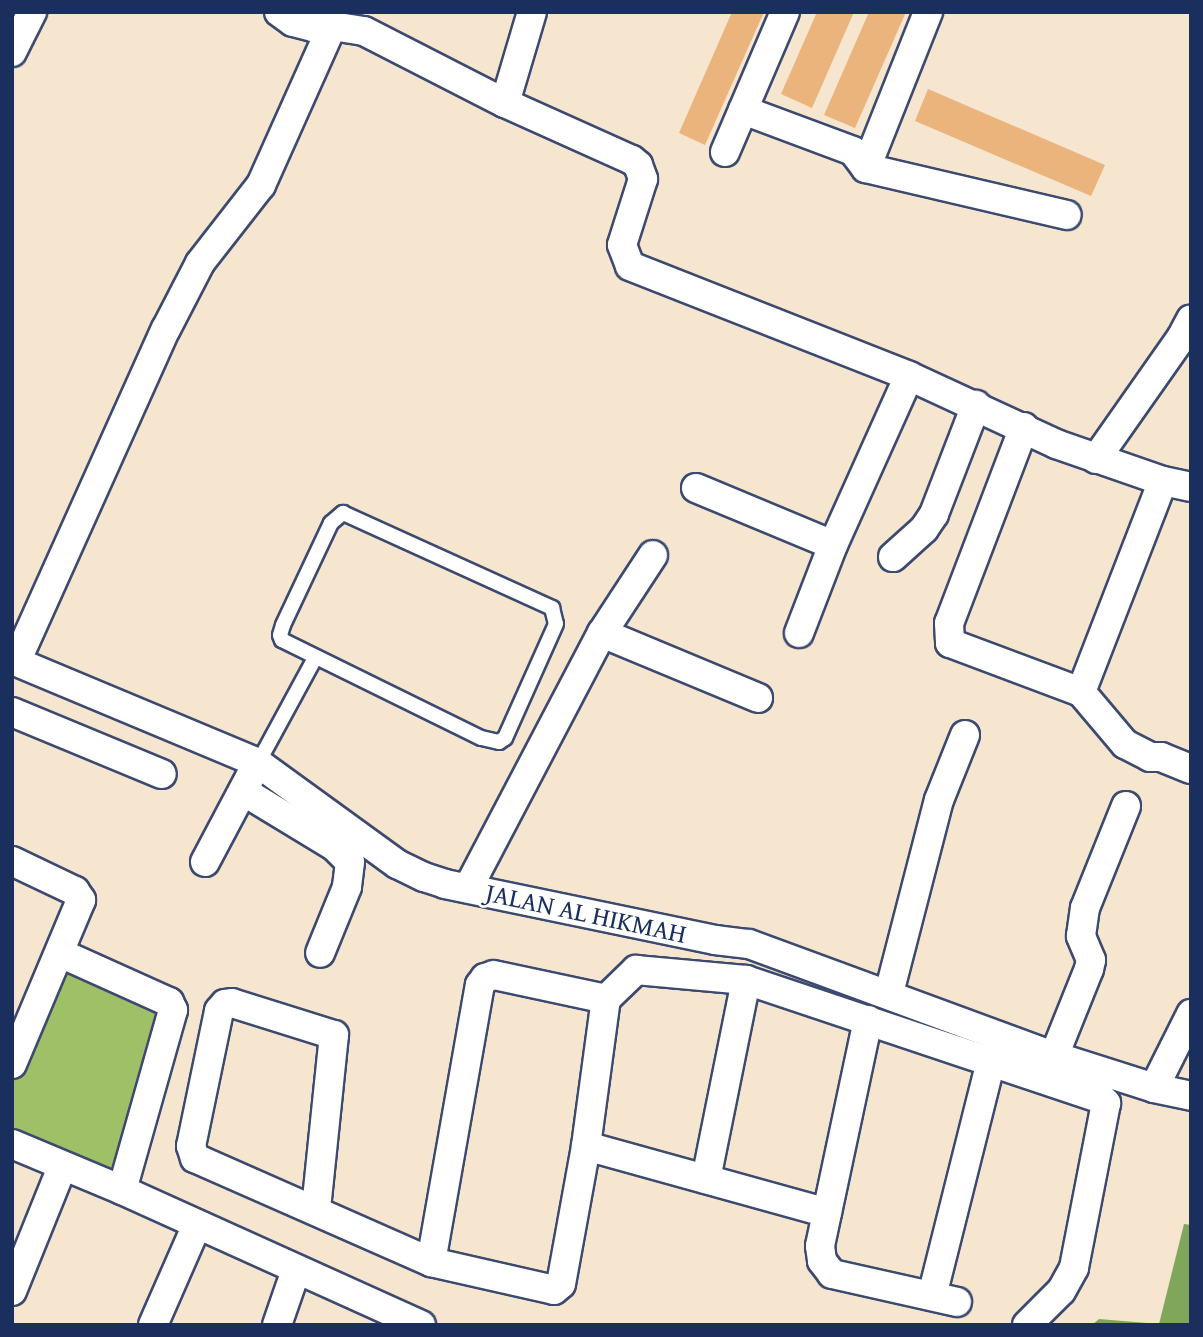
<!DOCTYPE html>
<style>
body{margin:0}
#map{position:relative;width:1203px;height:1337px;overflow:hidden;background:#f6e5cf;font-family:"Gentium Book Plus",serif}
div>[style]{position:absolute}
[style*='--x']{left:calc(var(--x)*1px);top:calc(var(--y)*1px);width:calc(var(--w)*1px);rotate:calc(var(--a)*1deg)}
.green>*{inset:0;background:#a0c068}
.forest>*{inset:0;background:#80a65c}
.building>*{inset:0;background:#eab47c}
.roads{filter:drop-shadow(2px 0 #3c4a6f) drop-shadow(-2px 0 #3c4a6f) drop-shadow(0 2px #3c4a6f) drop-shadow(0 -2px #3c4a6f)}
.service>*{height:14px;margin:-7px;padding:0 7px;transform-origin:7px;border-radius:7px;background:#fff}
.minor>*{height:28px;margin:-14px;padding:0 14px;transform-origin:14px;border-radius:14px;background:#fff}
span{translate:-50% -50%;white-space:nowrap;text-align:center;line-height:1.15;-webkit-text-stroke:5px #fff;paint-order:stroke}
.street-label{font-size:26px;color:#1b2f5e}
.frame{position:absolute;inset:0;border:14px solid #1b2f5e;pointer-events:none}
</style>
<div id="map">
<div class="green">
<div style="clip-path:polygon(60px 953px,169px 1002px,122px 1190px,12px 1145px,12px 1059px)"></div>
</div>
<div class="forest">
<div style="clip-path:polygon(1184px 1224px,1191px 1225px,1191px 1325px,1092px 1325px,1099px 1319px,1159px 1324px)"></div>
</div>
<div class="building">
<div style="clip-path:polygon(732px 12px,764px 12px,705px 145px,679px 133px)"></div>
<div style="clip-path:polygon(817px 12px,854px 12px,812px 108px,781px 94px)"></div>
<div style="clip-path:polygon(869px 12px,906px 12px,855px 128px,824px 115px)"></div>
<div style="clip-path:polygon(928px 89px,1105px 165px,1091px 196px,915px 121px)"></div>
</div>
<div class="roads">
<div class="service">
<div style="--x:343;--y:513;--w:230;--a:24.4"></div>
<div style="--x:552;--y:608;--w:16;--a:76"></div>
<div style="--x:556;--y:624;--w:125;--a:114.1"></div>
<div style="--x:505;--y:738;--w:7;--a:146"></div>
<div style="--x:499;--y:742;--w:18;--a:-167"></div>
<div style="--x:481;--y:738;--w:222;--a:-153.8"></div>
<div style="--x:282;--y:640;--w:5;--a:-112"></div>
<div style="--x:280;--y:635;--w:10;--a:-73"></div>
<div style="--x:283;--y:625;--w:113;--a:-64.8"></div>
<div style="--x:331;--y:523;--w:16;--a:-40"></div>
<div style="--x:258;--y:763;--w:119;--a:-61.5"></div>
</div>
<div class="minor">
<div style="--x:279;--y:12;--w:17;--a:36"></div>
<div style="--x:293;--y:22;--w:21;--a:14"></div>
<div style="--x:313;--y:27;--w:19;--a:-3"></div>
<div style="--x:332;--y:26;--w:32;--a:9"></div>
<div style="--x:364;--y:31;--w:158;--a:27.1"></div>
<div style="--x:505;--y:103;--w:139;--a:24.2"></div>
<div style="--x:632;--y:160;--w:8;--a:40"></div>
<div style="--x:638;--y:165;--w:15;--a:70"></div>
<div style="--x:643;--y:179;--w:69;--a:107.7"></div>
<div style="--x:622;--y:245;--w:22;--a:69"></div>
<div style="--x:630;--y:266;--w:300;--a:21.5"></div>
<div style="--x:909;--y:376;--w:162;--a:24.8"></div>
<div style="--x:1056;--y:444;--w:113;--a:19.1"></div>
<div style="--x:1163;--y:481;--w:29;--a:12"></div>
<div style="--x:12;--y:52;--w:45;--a:-63.4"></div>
<div style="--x:505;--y:103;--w:95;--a:-73.5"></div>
<div style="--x:743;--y:110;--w:117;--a:20.4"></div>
<div style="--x:853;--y:151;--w:21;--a:53"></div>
<div style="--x:866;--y:168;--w:206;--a:13.2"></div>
<div style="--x:725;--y:152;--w:152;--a:-66.8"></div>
<div style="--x:866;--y:168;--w:168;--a:-68.3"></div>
<div style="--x:1024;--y:427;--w:210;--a:110.9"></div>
<div style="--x:949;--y:623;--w:20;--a:87"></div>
<div style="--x:950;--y:643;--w:140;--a:20.5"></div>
<div style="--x:1081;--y:692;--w:68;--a:49.8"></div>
<div style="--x:1125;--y:744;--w:28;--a:27"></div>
<div style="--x:1150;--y:757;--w:11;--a:0"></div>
<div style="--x:1161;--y:757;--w:32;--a:22"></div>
<div style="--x:1096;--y:459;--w:148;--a:-54.9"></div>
<div style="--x:1181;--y:338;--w:21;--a:-62"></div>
<div style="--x:696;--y:488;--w:148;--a:22.6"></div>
<div style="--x:893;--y:557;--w:42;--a:-42.1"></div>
<div style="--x:924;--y:529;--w:18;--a:-56"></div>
<div style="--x:934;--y:514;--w:117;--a:-68.9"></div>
<div style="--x:602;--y:633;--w:169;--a:22.6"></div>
<div style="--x:799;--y:633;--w:94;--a:-68.9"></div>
<div style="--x:833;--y:545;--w:185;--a:-65.8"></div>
<div style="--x:12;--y:660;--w:267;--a:22.7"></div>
<div style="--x:258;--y:763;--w:172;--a:36"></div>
<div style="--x:397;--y:864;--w:30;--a:26"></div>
<div style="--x:424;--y:877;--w:22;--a:18"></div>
<div style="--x:445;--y:884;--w:276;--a:11.7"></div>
<div style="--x:715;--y:940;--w:34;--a:7"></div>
<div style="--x:749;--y:944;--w:325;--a:20.2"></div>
<div style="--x:1054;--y:1056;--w:105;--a:17.7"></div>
<div style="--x:1154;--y:1088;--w:38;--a:12"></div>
<div style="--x:16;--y:662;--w:365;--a:-65.8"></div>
<div style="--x:166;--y:329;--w:74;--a:-62.7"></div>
<div style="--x:200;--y:263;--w:99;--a:-52"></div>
<div style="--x:261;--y:185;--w:174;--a:-65.9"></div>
<div style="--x:1081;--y:692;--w:226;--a:-68.8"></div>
<div style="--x:12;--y:712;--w:162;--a:22.5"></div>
<div style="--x:243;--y:791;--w:108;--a:31.3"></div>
<div style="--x:335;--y:847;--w:21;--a:45"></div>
<div style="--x:350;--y:862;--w:25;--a:97"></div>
<div style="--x:347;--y:887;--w:71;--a:112.2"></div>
<div style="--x:12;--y:861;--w:70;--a:25.5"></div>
<div style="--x:75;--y:891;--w:11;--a:56"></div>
<div style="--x:81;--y:900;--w:178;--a:112.8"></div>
<div style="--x:205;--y:862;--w:98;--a:-62.1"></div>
<div style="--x:468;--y:888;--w:288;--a:-62.3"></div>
<div style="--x:602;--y:633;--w:93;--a:-56.8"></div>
<div style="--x:60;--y:953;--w:120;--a:24.2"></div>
<div style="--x:169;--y:1002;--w:9;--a:63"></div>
<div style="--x:173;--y:1010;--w:187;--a:105.8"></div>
<div style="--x:889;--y:993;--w:199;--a:-75.5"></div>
<div style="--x:939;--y:800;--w:70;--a:-68.2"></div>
<div style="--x:868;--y:1020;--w:231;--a:102"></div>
<div style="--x:820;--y:1246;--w:15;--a:82"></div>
<div style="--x:822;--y:1261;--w:16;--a:52"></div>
<div style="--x:832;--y:1274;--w:128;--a:12.6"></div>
<div style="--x:1054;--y:1056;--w:94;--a:-68.1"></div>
<div style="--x:1089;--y:969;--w:9;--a:-77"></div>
<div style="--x:1091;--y:960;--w:26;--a:-113"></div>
<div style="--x:1081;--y:936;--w:28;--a:-82"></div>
<div style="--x:1085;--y:908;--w:110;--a:-68.1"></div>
<div style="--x:1154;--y:1088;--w:83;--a:-63.4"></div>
<div style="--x:12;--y:1144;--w:119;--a:22.7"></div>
<div style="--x:122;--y:1190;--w:328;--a:24.3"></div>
<div style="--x:586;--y:1146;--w:250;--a:15.5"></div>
<div style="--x:706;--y:1179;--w:203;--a:-78.6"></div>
<div style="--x:316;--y:1209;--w:175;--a:-84.1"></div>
<div style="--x:334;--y:1035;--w:107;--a:-162.6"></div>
<div style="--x:232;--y:1003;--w:7;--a:172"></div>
<div style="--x:225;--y:1004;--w:9;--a:131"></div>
<div style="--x:219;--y:1011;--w:138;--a:101.7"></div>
<div style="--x:191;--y:1146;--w:13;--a:72"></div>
<div style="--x:195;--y:1158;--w:258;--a:23.8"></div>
<div style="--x:431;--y:1262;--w:126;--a:12.8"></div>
<div style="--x:554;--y:1290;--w:9;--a:-41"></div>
<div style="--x:561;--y:1284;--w:140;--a:-79.7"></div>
<div style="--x:586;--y:1146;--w:148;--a:-82.3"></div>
<div style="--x:606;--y:999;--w:42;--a:-44"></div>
<div style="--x:636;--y:970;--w:110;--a:5.2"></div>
<div style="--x:746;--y:980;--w:375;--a:18.5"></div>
<div style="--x:1102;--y:1099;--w:6;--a:45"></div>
<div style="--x:1106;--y:1103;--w:168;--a:101"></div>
<div style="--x:1074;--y:1268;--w:26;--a:119"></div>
<div style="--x:1061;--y:1291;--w:48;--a:135"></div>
<div style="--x:431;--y:1262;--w:281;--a:-80"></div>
<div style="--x:480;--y:985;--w:9;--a:-54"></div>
<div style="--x:485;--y:978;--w:9;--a:-18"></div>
<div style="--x:494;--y:975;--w:115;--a:12.1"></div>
<div style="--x:12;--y:1291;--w:134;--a:-68"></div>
<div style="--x:932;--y:1296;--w:242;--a:-75.9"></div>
<div style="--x:153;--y:1325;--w:109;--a:-66.3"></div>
<div style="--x:277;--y:1325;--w:58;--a:-70.9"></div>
</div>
</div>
<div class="street-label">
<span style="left:586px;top:913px;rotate:12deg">JALAN AL HIKMAH</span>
</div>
<div class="frame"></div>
</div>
